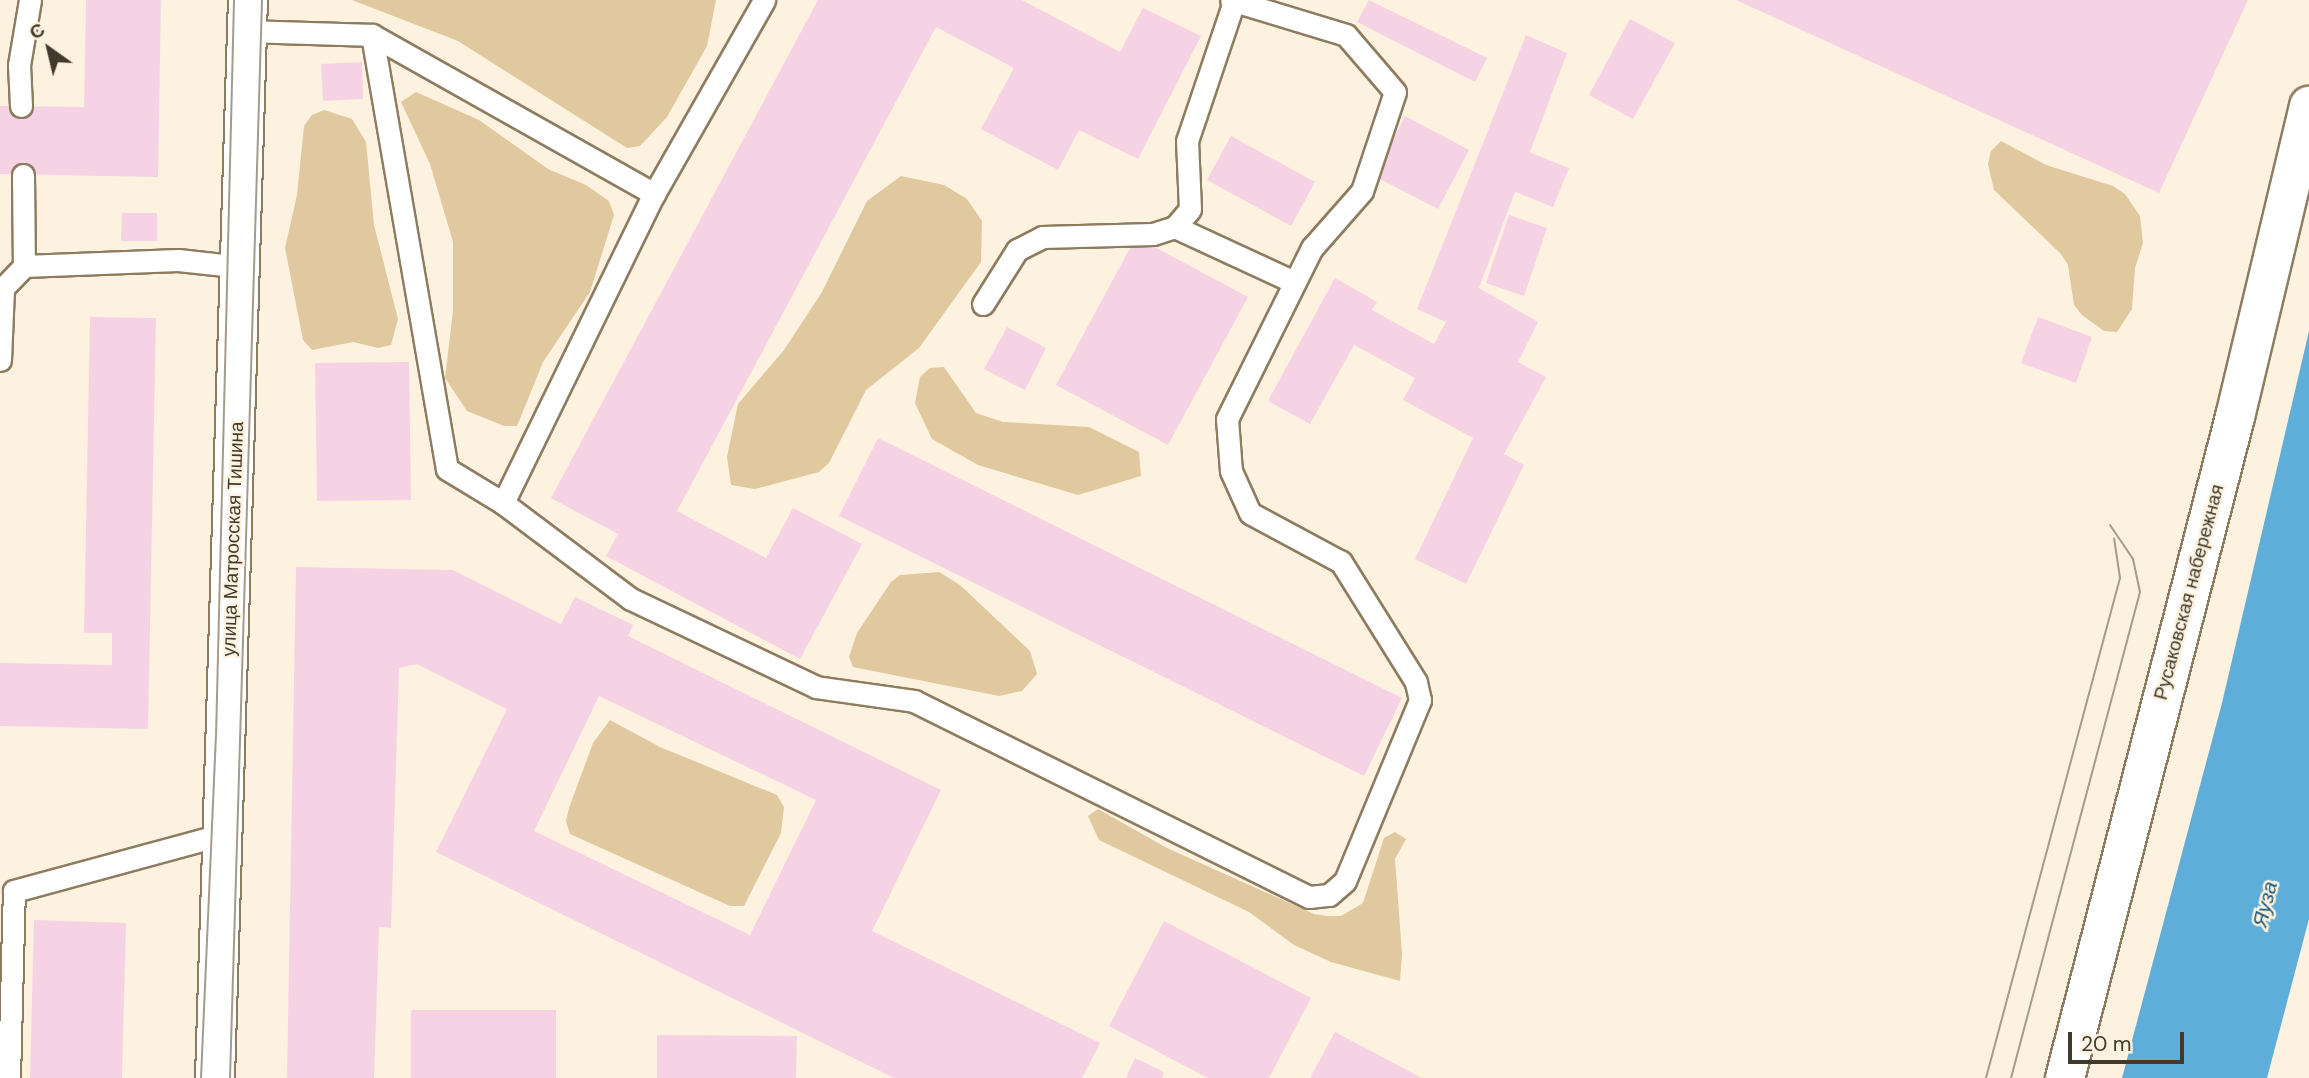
<!DOCTYPE html>
<meta charset="utf-8">
<style>
body{margin:0}
#map{position:relative;width:2309px;height:1078px;overflow:hidden;background:#fdf2df;font-family:"DM Sans",sans-serif}
div>[style]{position:absolute}
[style*='--x']{left:calc(var(--x)*1px);top:calc(var(--y)*1px);width:calc(var(--w)*1px);rotate:calc(var(--a)*1deg)}
.green>*{inset:0;background:#e0c89f}
.water>*{inset:0;background:#5eaed9}
.building>*{inset:0;background:#f6d2e5}
.roads{filter:drop-shadow(2px 0 #8d7c60) drop-shadow(-2px 0 #8d7c60) drop-shadow(0 2px #8d7c60) drop-shadow(0 -2px #8d7c60)}
.lane>*{height:21px;margin:-10.5px;padding:0 10.5px;transform-origin:10.5px;border-radius:10.5px;background:#fff}
.street>*{height:38px;margin:-19px;padding:0 19px;transform-origin:19px;border-radius:19px;background:#fff}
.secondary>*{height:38px;margin:-19px;padding:0 19px;transform-origin:19px;border-radius:19px;background:#fff}
.tram>*{height:2px;margin:-1px;padding:0 1px;transform-origin:1px;border-radius:1px;background:#a49b8b}
span{translate:-50% -50%;white-space:nowrap;text-align:center;line-height:1.15;-webkit-text-stroke:5px #fdf2df;paint-order:stroke}
.street-label{font-size:19px;color:#40392c}
.water-label{font-size:21px;color:#1c5a78;font-style:italic}
.north{position:absolute;left:14px;top:14px;width:70px;height:70px;-webkit-text-stroke:5px #fdf2df;paint-order:stroke;rotate:326deg;font-size:19px;font-weight:700;line-height:28px;text-align:center;color:#40392c}
.north::after{content:'';display:block;margin:auto;width:24px;height:32px;background:#40392c;clip-path:polygon(50% 0,100% 100%,50% 72%,0 100%)}
.scale{position:absolute;left:2068px;top:1032px;width:116px;height:32px;box-sizing:border-box;border:4px solid #40392c;border-top:0;padding-left:9px;font-size:21px;line-height:24px;white-space:nowrap;color:#40392c;-webkit-text-stroke:5px #fdf2df;paint-order:stroke}
</style>
<div id="map">
<div class="green">
<div style="clip-path:polygon(352px 0,716px 0,707px 46px,667px 117px,640px 146px,627px 148px,458px 41px)"></div>
<div style="clip-path:polygon(416px 92px,479px 120px,548px 169px,586px 185px,609px 201px,614px 215px,590px 292px,543px 362px,517px 426px,504px 426px,467px 411px,445px 378px,453px 311px,453px 242px,430px 164px,401px 102px)"></div>
<div style="clip-path:polygon(324px 110px,352px 119px,366px 142px,374px 225px,398px 319px,391px 345px,378px 348px,353px 342px,312px 350px,303px 340px,285px 248px,297px 195px,304px 126px,312px 115px)"></div>
<div style="clip-path:polygon(2001px 141px,2046px 165px,2113px 186px,2125px 194px,2140px 216px,2143px 243px,2135px 268px,2132px 309px,2117px 332px,2104px 331px,2082px 315px,2074px 305px,2068px 265px,2061px 254px,1994px 190px,1988px 164px,1991px 151px)"></div>
<div style="clip-path:polygon(901px 176px,944px 185px,967px 199px,982px 221px,981px 262px,919px 348px,866px 390px,829px 463px,819px 472px,755px 489px,731px 485px,727px 457px,738px 404px,784px 350px,822px 292px,867px 201px)"></div>
<div style="clip-path:polygon(944px 367px,976px 413px,1003px 422px,1089px 427px,1139px 452px,1141px 476px,1078px 495px,978px 465px,932px 439px,915px 403px,920px 377px,930px 368px)"></div>
<div style="clip-path:polygon(939px 572px,960px 585px,1030px 651px,1037px 674px,1022px 691px,999px 696px,853px 667px,849px 657px,857px 633px,891px 582px,900px 575px)"></div>
<div style="clip-path:polygon(610px 720px,660px 747px,777px 795px,784px 807px,781px 833px,744px 906px,730px 906px,570px 834px,566px 821px,569px 808px,593px 743px)"></div>
<div style="clip-path:polygon(1098px 809px,1167px 848px,1314px 914px,1327px 916px,1341px 916px,1363px 903px,1384px 838px,1395px 832px,1406px 839px,1395px 859px,1402px 954px,1400px 981px,1331px 962px,1294px 945px,1249px 912px,1099px 840px,1088px 816px)"></div>
</div>
<div class="water">
<div style="clip-path:polygon(2309px 331px,2309px 919px,2267px 1078px,2122px 1078px,2222px 703px)"></div>
</div>
<div class="building">
<div style="clip-path:polygon(86px 0,161px 0,158px 177px,0 174px,0 106px,84px 107px)"></div>
<div style="clip-path:polygon(818px 0,1022px 0,1120px 52px,1143px 8px,1201px 36px,1138px 159px,1079px 130px,1058px 170px,981px 129px,1014px 68px,936px 27px,677px 511px,766px 558px,793px 508px,862px 544px,800px 659px,606px 556px,618px 534px,551px 498px)"></div>
<div style="clip-path:polygon(1369px 0,1487px 58px,1475px 82px,1357px 22px)"></div>
<div style="clip-path:polygon(1736px 0,2248px 0,2159px 193px)"></div>
<div style="clip-path:polygon(1630px 19px,1675px 43px,1633px 119px,1589px 95px)"></div>
<div style="clip-path:polygon(1526px 35px,1567px 53px,1479px 288px,1538px 322px,1518px 362px,1546px 377px,1504px 454px,1524px 465px,1466px 584px,1415px 559px,1473px 438px,1403px 400px,1415px 378px,1354px 345px,1310px 424px,1268px 401px,1335px 278px,1377px 302px,1372px 310px,1434px 344px,1446px 322px,1417px 309px)"></div>
<div style="clip-path:polygon(362px 62px,363px 99px,323px 101px,321px 64px)"></div>
<div style="clip-path:polygon(1405px 116px,1469px 150px,1438px 209px,1374px 176px)"></div>
<div style="clip-path:polygon(1231px 136px,1315px 182px,1291px 226px,1207px 180px)"></div>
<div style="clip-path:polygon(1529px 152px,1569px 168px,1553px 207px,1513px 191px)"></div>
<div style="clip-path:polygon(122px 213px,157px 213px,157px 241px,121px 241px)"></div>
<div style="clip-path:polygon(1509px 215px,1547px 228px,1524px 296px,1486px 283px)"></div>
<div style="clip-path:polygon(1136px 237px,1248px 297px,1168px 445px,1056px 385px)"></div>
<div style="clip-path:polygon(90px 317px,156px 318px,148px 729px,0 726px,0 663px,112px 665px,112px 633px,84px 633px)"></div>
<div style="clip-path:polygon(2038px 317px,2092px 337px,2076px 383px,2021px 363px)"></div>
<div style="clip-path:polygon(1007px 327px,1046px 348px,1025px 390px,984px 369px)"></div>
<div style="clip-path:polygon(409px 362px,411px 500px,317px 501px,315px 363px)"></div>
<div style="clip-path:polygon(878px 438px,1402px 698px,1364px 776px,839px 516px)"></div>
<div style="clip-path:polygon(evenodd,296px 567px,453px 570px,561px 624px,575px 597px,633px 625px,628px 636px,941px 790px,872px 931px,1100px 1043px,1082px 1078px,894px 1078px,436px 852px,507px 709px,417px 664px,399px 668px,391px 928px,379px 927px,374px 1078px,287px 1078px,296px 567px,599px 696px,816px 800px,750px 935px,534px 831px,599px 696px)"></div>
<div style="clip-path:polygon(34px 920px,126px 923px,122px 1078px,30px 1078px)"></div>
<div style="clip-path:polygon(1164px 921px,1311px 998px,1269px 1078px,1208px 1078px,1109px 1026px)"></div>
<div style="clip-path:polygon(411px 1010px,556px 1010px,556px 1078px,411px 1078px)"></div>
<div style="clip-path:polygon(1335px 1032px,1422px 1078px,1310px 1078px)"></div>
<div style="clip-path:polygon(657px 1035px,797px 1036px,796px 1078px,657px 1078px)"></div>
<div style="clip-path:polygon(1135px 1058px,1164px 1072px,1162px 1078px,1126px 1078px)"></div>
</div>
<div class="roads">
<div class="lane">
<div style="--x:247;--y:31;--w:125;--a:1.8"></div>
<div style="--x:372;--y:35;--w:324;--a:29.4"></div>
<div style="--x:372;--y:35;--w:440;--a:80.2"></div>
<div style="--x:447;--y:469;--w:66;--a:31.3"></div>
<div style="--x:503;--y:503;--w:160;--a:36.9"></div>
<div style="--x:631;--y:599;--w:205;--a:25.4"></div>
<div style="--x:816;--y:687;--w:99;--a:8.1"></div>
<div style="--x:914;--y:701;--w:441;--a:26.4"></div>
<div style="--x:1309;--y:897;--w:20;--a:-6"></div>
<div style="--x:1329;--y:895;--w:21;--a:-41"></div>
<div style="--x:1345;--y:881;--w:196;--a:-67.5"></div>
<div style="--x:1420;--y:700;--w:18;--a:-103"></div>
<div style="--x:1416;--y:682;--w:142;--a:-122"></div>
<div style="--x:1341;--y:562;--w:103;--a:-151.7"></div>
<div style="--x:1250;--y:513;--w:46;--a:-114.3"></div>
<div style="--x:1231;--y:471;--w:52;--a:-94.4"></div>
<div style="--x:1227;--y:419;--w:191;--a:-63.6"></div>
<div style="--x:1312;--y:248;--w:76;--a:-48.7"></div>
<div style="--x:1362;--y:191;--w:104;--a:-71.6"></div>
<div style="--x:1395;--y:92;--w:75;--a:-130.7"></div>
<div style="--x:1346;--y:35;--w:120;--a:-163.1"></div>
<div style="--x:21;--y:106;--w:41;--a:-92.8"></div>
<div style="--x:19;--y:65;--w:66;--a:-80.4"></div>
<div style="--x:23;--y:175;--w:91;--a:89.4"></div>
<div style="--x:1175;--y:227;--w:131;--a:24.8"></div>
<div style="--x:983;--y:304;--w:64;--a:-57.8"></div>
<div style="--x:1017;--y:250;--w:28;--a:-27"></div>
<div style="--x:1042;--y:237;--w:111;--a:-1.5"></div>
<div style="--x:1153;--y:234;--w:23;--a:-18"></div>
<div style="--x:1175;--y:227;--w:23;--a:-50"></div>
<div style="--x:1190;--y:209;--w:68;--a:-92.5"></div>
<div style="--x:1187;--y:141;--w:148;--a:-71.4"></div>
<div style="--x:0;--y:360;--w:72;--a:-87.6"></div>
<div style="--x:3;--y:288;--w:30;--a:-46"></div>
<div style="--x:24;--y:266;--w:154;--a:-2.2"></div>
<div style="--x:178;--y:260;--w:63;--a:6.3"></div>
<div style="--x:503;--y:503;--w:344;--a:-64"></div>
<div style="--x:654;--y:194;--w:223;--a:-60.4"></div>
<div style="--x:9;--y:1078;--w:187;--a:-88.5"></div>
<div style="--x:14;--y:891;--w:218;--a:-15.2"></div>
</div>
<div class="street">
<div style="--x:215;--y:1078;--w:1079;--a:-88.25"></div>
</div>
<div class="secondary">
<div style="--x:2065;--y:1078;--w:683;--a:-75.58"></div>
<div style="--x:2235;--y:417;--w:320;--a:-76.6"></div>
</div>
</div>
<div class="tram">
<div style="--x:201;--y:1078;--w:341;--a:-87.5"></div>
<div style="--x:216;--y:737;--w:737;--a:-88.6"></div>
<div style="--x:230;--y:1078;--w:1078;--a:-88.3"></div>
<div style="--x:1986;--y:1078;--w:518;--a:-75"></div>
<div style="--x:2120;--y:578;--w:40;--a:-98.5"></div>
<div style="--x:2011;--y:1078;--w:503;--a:-75.13"></div>
<div style="--x:2140;--y:592;--w:34;--a:-102"></div>
<div style="--x:2133;--y:559;--w:41;--a:-124.1"></div>
</div>
<div class="street-label">
<span style="left:233px;top:539px;rotate:-88deg">улица Матросская Тишина</span>
<span style="left:2189px;top:592px;rotate:-75deg">Русаковская набережная</span>
</div>
<div class="water-label">
<span style="left:2265px;top:904px;rotate:-76deg">Яуза</span>
</div>
<div class="north">С</div>
<div class="scale">20 m</div>
</div>
